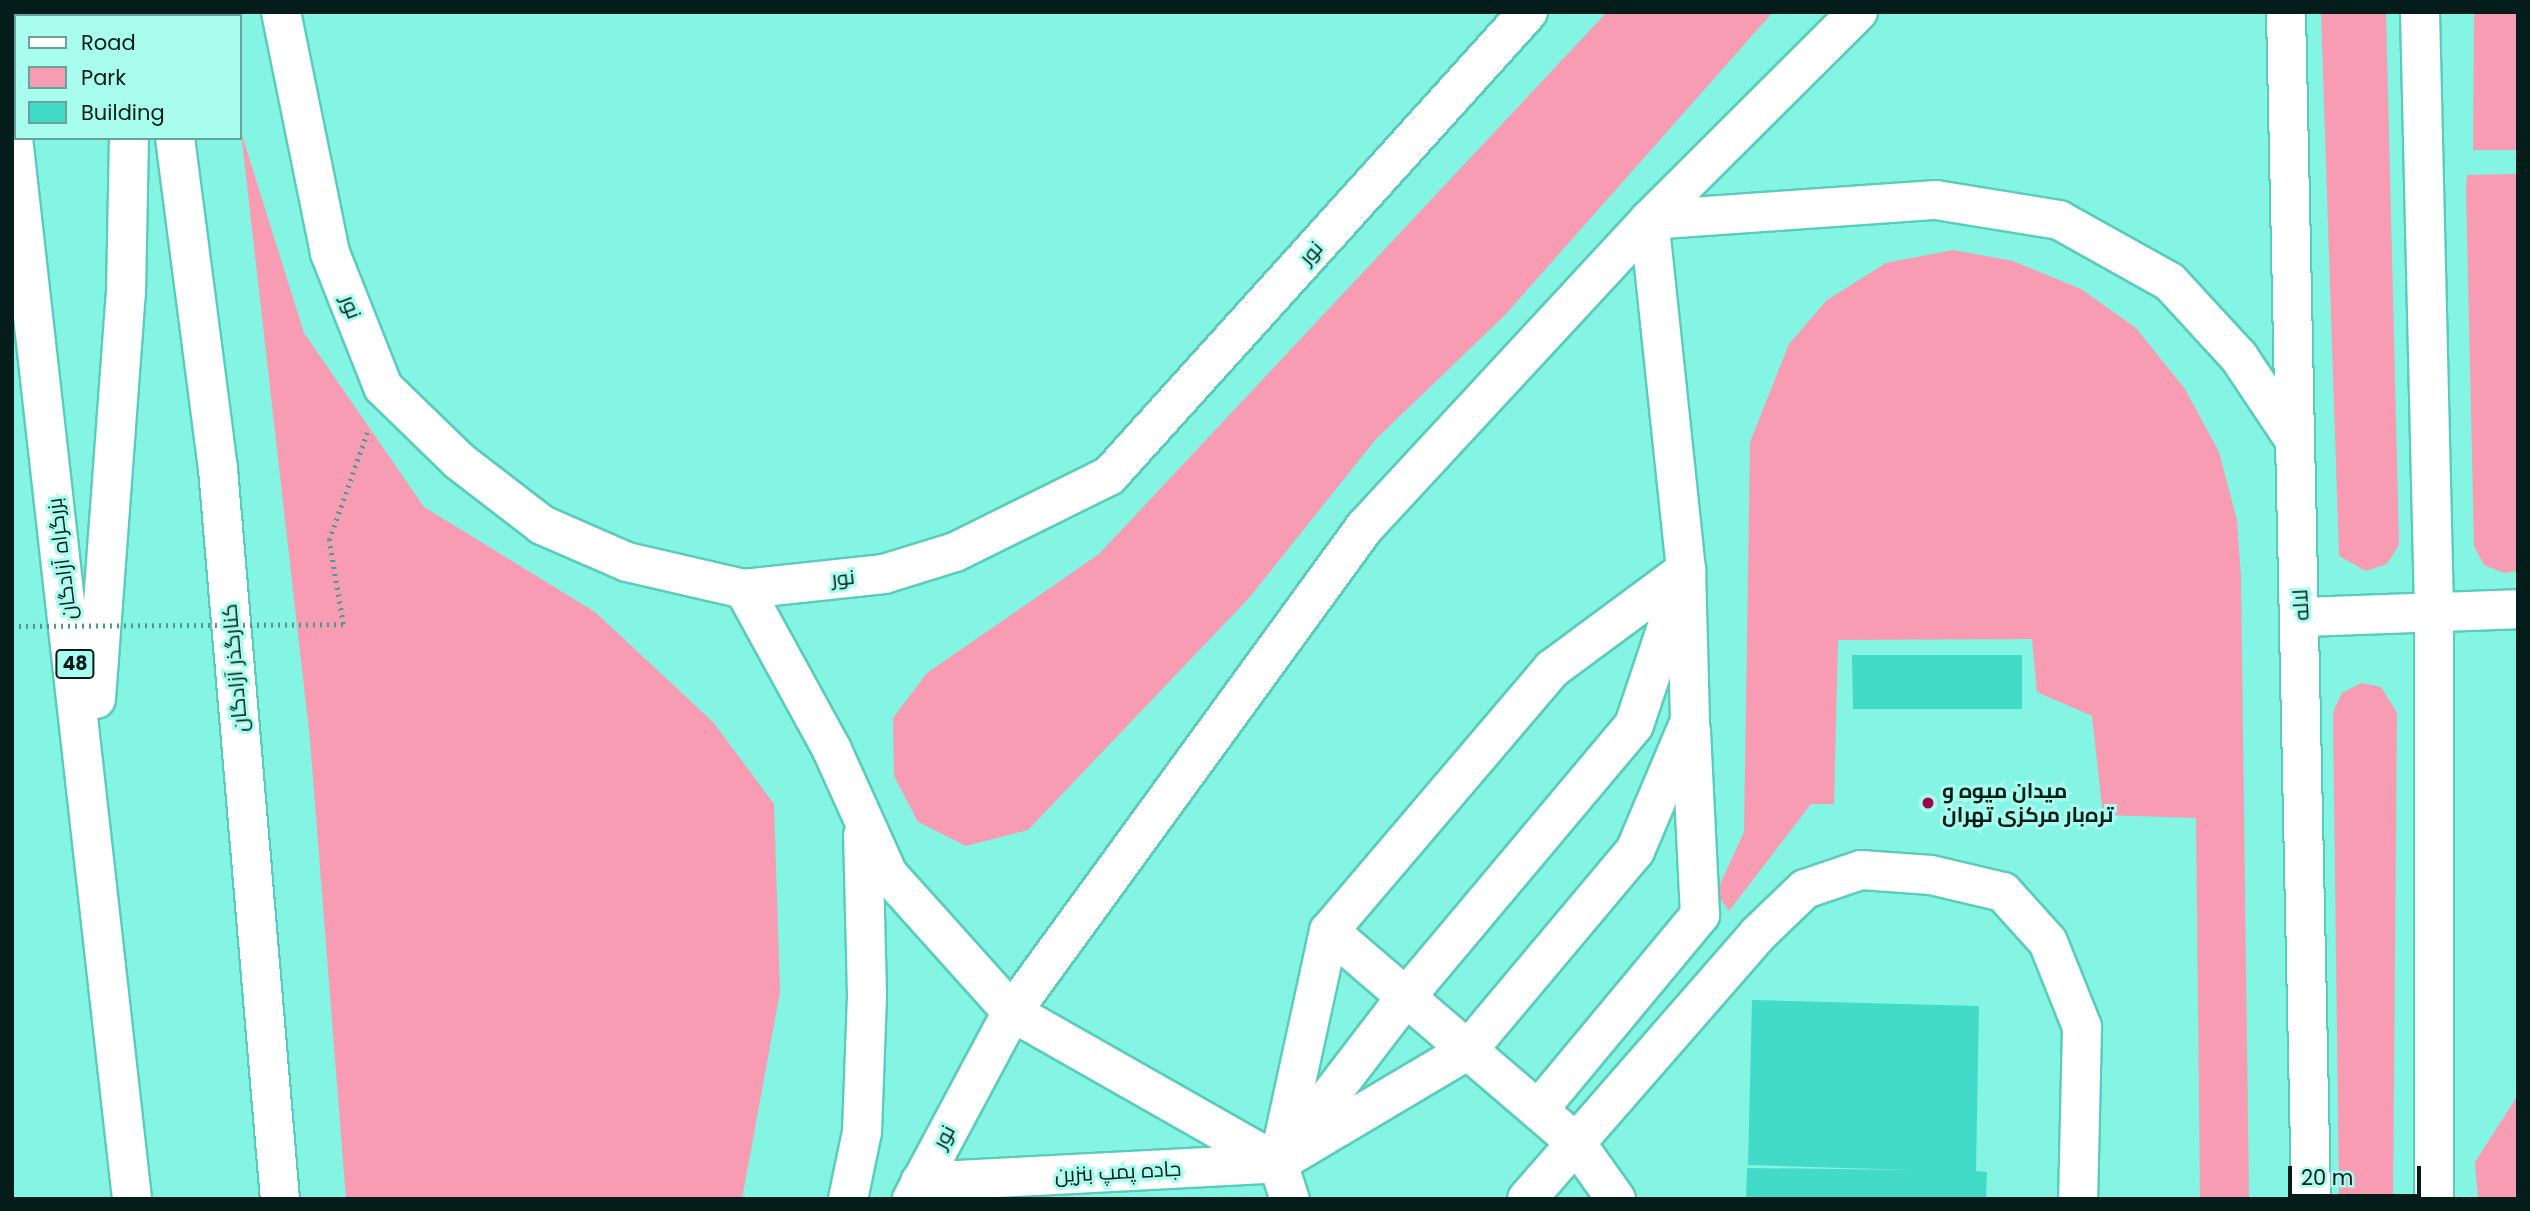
<!DOCTYPE html>
<meta charset="utf-8">
<style>
body{margin:0}
#map{position:relative;width:2530px;height:1211px;overflow:hidden;background:#84f4e3;font-family:Poppins,Cairo,sans-serif}
div>[style]{position:absolute}
[style*='--x']{left:calc(var(--x)*1px);top:calc(var(--y)*1px);width:calc(var(--w)*1px);rotate:calc(var(--a)*1deg)}
.green>*{inset:0;background:#f89cb4}
.building>*{inset:0;background:#41dbc8}
.path>*{height:4.5px;margin-top:-2.25px;transform-origin:0;background:repeating-linear-gradient(90deg,#4e998e 0 2px,transparent 0 7px)}
.roads{filter:drop-shadow(2px 0 #5accbc) drop-shadow(-2px 0 #5accbc) drop-shadow(0 2px #5accbc) drop-shadow(0 -2px #5accbc)}
.minor>*{height:38px;margin:-19px;padding:0 19px;transform-origin:19px;border-radius:19px;background:#fff}
.major>*{height:38px;margin:-19px;padding:0 19px;transform-origin:19px;border-radius:19px;background:#fff}
.highway>*{height:38px;margin:-19px;padding:0 19px;transform-origin:19px;border-radius:19px;background:#fff}
.path-bridge>*{height:4.5px;margin-top:-2.25px;transform-origin:0;background:repeating-linear-gradient(90deg,#4e998e 0 2px,transparent 0 7px)}
.dots>*{width:19px;height:19px;translate:-50% -50%;box-sizing:border-box;border:4px solid #a8fdef;border-radius:50%}
span{translate:-50% -50%;white-space:nowrap;text-align:center;line-height:1.15;-webkit-text-stroke:6px #a8fdef;paint-order:stroke}
.shield-label span{padding:2px 5px;background:#a8fdef;border:2px solid;border-radius:5px;-webkit-text-stroke-width:0}
.shield-label{font-size:19px;color:#051d1a;font-weight:700}
.street-label{font-size:21px;color:#051d1a}
.poi-label{font-size:21px;color:#051d1a;font-weight:700}
.left{translate:0 -50%;text-align:left}
.frame{position:absolute;inset:0;border:14px solid #051d1a;pointer-events:none}
.legend{position:absolute;left:14px;top:14px;width:228px;height:126px;box-sizing:border-box;background:#a8fdef;border:2px solid #67a39a;margin:0;padding:9px 12px;list-style:none;font-size:21px;color:#051d1a}
.legend li{display:flex;align-items:center;gap:14px;height:35px}
.legend b{width:35px;border:2px solid #67a39a}
.scale{position:absolute;left:2288px;top:1166px;width:133px;height:32px;box-sizing:border-box;border:4px solid #051d1a;border-top:0;padding-left:9px;font-size:21px;line-height:24px;white-space:nowrap;color:#051d1a;-webkit-text-stroke:5px #a8fdef;paint-order:stroke}
</style>
<div id="map">
<div class="green">
<div style="clip-path:polygon(1607px 12px,1773px 12px,1505px 315px,1376px 439px,1249px 598px,1028px 830px,966px 846px,918px 822px,894px 776px,893px 718px,927px 673px,1099px 554px)"></div>
<div style="clip-path:polygon(2321px 12px,2386px 12px,2399px 545px,2387px 564px,2366px 571px,2339px 556px)"></div>
<div style="clip-path:polygon(2474px 12px,2518px 12px,2518px 150px,2473px 150px)"></div>
<div style="clip-path:polygon(241px 132px,304px 333px,424px 507px,595px 612px,713px 722px,774px 804px,780px 992px,742px 1199px,346px 1199px,310px 740px)"></div>
<div style="clip-path:polygon(2518px 174px,2518px 571px,2504px 573px,2484px 565px,2474px 546px,2466px 190px,2467px 175px)"></div>
<div style="clip-path:polygon(1953px 250px,2013px 261px,2081px 289px,2136px 328px,2185px 389px,2219px 452px,2237px 520px,2241px 577px,2249px 1199px,2200px 1199px,2196px 818px,2103px 815px,2092px 716px,2037px 692px,2032px 639px,1838px 640px,1834px 804px,1811px 804px,1729px 911px,1716px 893px,1744px 832px,1750px 442px,1789px 344px,1827px 300px,1886px 263px)"></div>
<div style="clip-path:polygon(2361px 683px,2381px 687px,2397px 713px,2393px 1199px,2339px 1198px,2333px 712px,2342px 693px)"></div>
<div style="clip-path:polygon(2518px 1095px,2518px 1199px,2478px 1199px,2475px 1162px)"></div>
</div>
<div class="building">
<div style="clip-path:polygon(1852px 655px,2022px 655px,2022px 709px,1853px 709px)"></div>
<div style="clip-path:polygon(1752px 1000px,1979px 1006px,1976px 1171px,1987px 1172px,1986px 1199px,1746px 1199px,1747px 1168px,1913px 1170px,1748px 1165px)"></div>
</div>
<div class="path">
<div style="--x:343;--y:624;--w:85;--a:-99.5"></div>
<div style="--x:329;--y:540;--w:117;--a:-70.5"></div>
</div>
<div class="roads">
<div class="minor">
<div style="--x:2286;--y:12;--w:1187;--a:88.79"></div>
<div style="--x:2420;--y:12;--w:598;--a:88.66"></div>
<div style="--x:2434;--y:610;--w:589;--a:90"></div>
<div style="--x:2302;--y:617;--w:216;--a:-2.1"></div>
<div style="--x:1329;--y:931;--w:326;--a:40.6"></div>
<div style="--x:1576;--y:1143;--w:69;--a:54.5"></div>
<div style="--x:1012;--y:1012;--w:306;--a:29.6"></div>
<div style="--x:1538;--y:1110;--w:254;--a:-50.3"></div>
<div style="--x:1700;--y:915;--w:185;--a:-92.8"></div>
<div style="--x:1290;--y:1148;--w:189;--a:-52.5"></div>
<div style="--x:1405;--y:998;--w:356;--a:-50"></div>
<div style="--x:1634;--y:725;--w:163;--a:-71.5"></div>
<div style="--x:1686;--y:570;--w:352;--a:-96"></div>
<div style="--x:1281;--y:1151;--w:225;--a:-77.7"></div>
<div style="--x:1329;--y:931;--w:344;--a:-49.6"></div>
<div style="--x:1552;--y:669;--w:167;--a:-36.5"></div>
<div style="--x:1278;--y:1163;--w:38;--a:72"></div>
<div style="--x:920;--y:1182;--w:359;--a:-3"></div>
<div style="--x:1278;--y:1163;--w:220;--a:-30.7"></div>
<div style="--x:1467;--y:1051;--w:261;--a:-50"></div>
<div style="--x:1635;--y:851;--w:141;--a:-67.1"></div>
<div style="--x:1690;--y:721;--w:151;--a:-91.5"></div>
<div style="--x:1527;--y:1199;--w:352;--a:-48.9"></div>
<div style="--x:1758;--y:934;--w:65;--a:-43.8"></div>
<div style="--x:1805;--y:889;--w:59;--a:-18.7"></div>
<div style="--x:1861;--y:870;--w:70;--a:4.1"></div>
<div style="--x:1931;--y:875;--w:74;--a:13.3"></div>
<div style="--x:2003;--y:892;--w:67;--a:48"></div>
<div style="--x:2048;--y:942;--w:92;--a:68.2"></div>
<div style="--x:2082;--y:1027;--w:172;--a:91.3"></div>
</div>
<div class="major">
<div style="--x:159;--y:12;--w:4;--a:76"></div>
<div style="--x:281;--y:12;--w:246;--a:78.5"></div>
<div style="--x:330;--y:253;--w:144;--a:68.4"></div>
<div style="--x:383;--y:387;--w:106;--a:44.2"></div>
<div style="--x:459;--y:461;--w:105;--a:37.6"></div>
<div style="--x:542;--y:525;--w:93;--a:23.5"></div>
<div style="--x:627;--y:562;--w:120;--a:13"></div>
<div style="--x:744;--y:589;--w:141;--a:-6.1"></div>
<div style="--x:884;--y:574;--w:74;--a:-17.2"></div>
<div style="--x:955;--y:552;--w:172;--a:-26.3"></div>
<div style="--x:1109;--y:476;--w:625;--a:-47.92"></div>
<div style="--x:175;--y:138;--w:334;--a:82.6"></div>
<div style="--x:218;--y:469;--w:733;--a:85.15"></div>
<div style="--x:1649;--y:220;--w:288;--a:-4"></div>
<div style="--x:1936;--y:200;--w:125;--a:9.2"></div>
<div style="--x:2059;--y:220;--w:127;--a:29.2"></div>
<div style="--x:2170;--y:282;--w:102;--a:47.4"></div>
<div style="--x:2239;--y:357;--w:94;--a:56.3"></div>
<div style="--x:744;--y:589;--w:183;--a:61.3"></div>
<div style="--x:832;--y:750;--w:136;--a:65.7"></div>
<div style="--x:888;--y:874;--w:186;--a:48.1"></div>
<div style="--x:848;--y:1199;--w:68;--a:-78.2"></div>
<div style="--x:862;--y:1132;--w:137;--a:-87.9"></div>
<div style="--x:867;--y:995;--w:160;--a:-91.4"></div>
<div style="--x:912;--y:1199;--w:212;--a:-61.9"></div>
<div style="--x:1012;--y:1012;--w:598;--a:-53.97"></div>
<div style="--x:1364;--y:528;--w:420;--a:-47.2"></div>
<div style="--x:1649;--y:220;--w:295;--a:-44.9"></div>
</div>
<div class="highway">
<div style="--x:132;--y:16;--w:4;--a:-90"></div>
<div style="--x:12;--y:129;--w:1077;--a:83.6"></div>
<div style="--x:96;--y:699;--w:407;--a:-85.8"></div>
<div style="--x:126;--y:293;--w:155;--a:-88.9"></div>
</div>
</div>
<div class="path-bridge">
<div style="--x:12;--y:626;--w:331;--a:-0.3"></div>
</div>
<div class="dots">
<div style="left:1928px;top:803px;background:#9e044c"></div>
</div>
<div class="shield-label">
<span style="left:75px;top:664px">48</span>
</div>
<div class="street-label">
<span style="left:1311px;top:253px;rotate:-48deg">نور</span>
<span style="left:351px;top:307px;rotate:69deg">نور</span>
<span style="left:62px;top:559px;rotate:-97deg">بزرگراه آزادگان</span>
<span style="left:843px;top:578px;rotate:-6deg">نور</span>
<span style="left:2301px;top:605px;rotate:-93deg">لاله</span>
<span style="left:235px;top:668px;rotate:-95deg">کنارگذر آزادگان</span>
<span style="left:944px;top:1137px;rotate:-62deg">نور</span>
<span style="left:1118px;top:1172px;rotate:-3deg">جاده پمپ بنزین</span>
</div>
<div class="poi-label">
<span class="left" style="left:1942px;top:803px">میدان میوه و<br>تره‌بار مرکزی تهران</span>
</div>
<div class="frame"></div>
<ul class="legend">
<li><b style="height:9px;background:#fff"></b>Road</li>
<li><b style="height:19px;background:#f89cb4"></b>Park</li>
<li><b style="height:19px;background:#41dbc8"></b>Building</li>
</ul>
<div class="scale">20 m</div>
</div>
